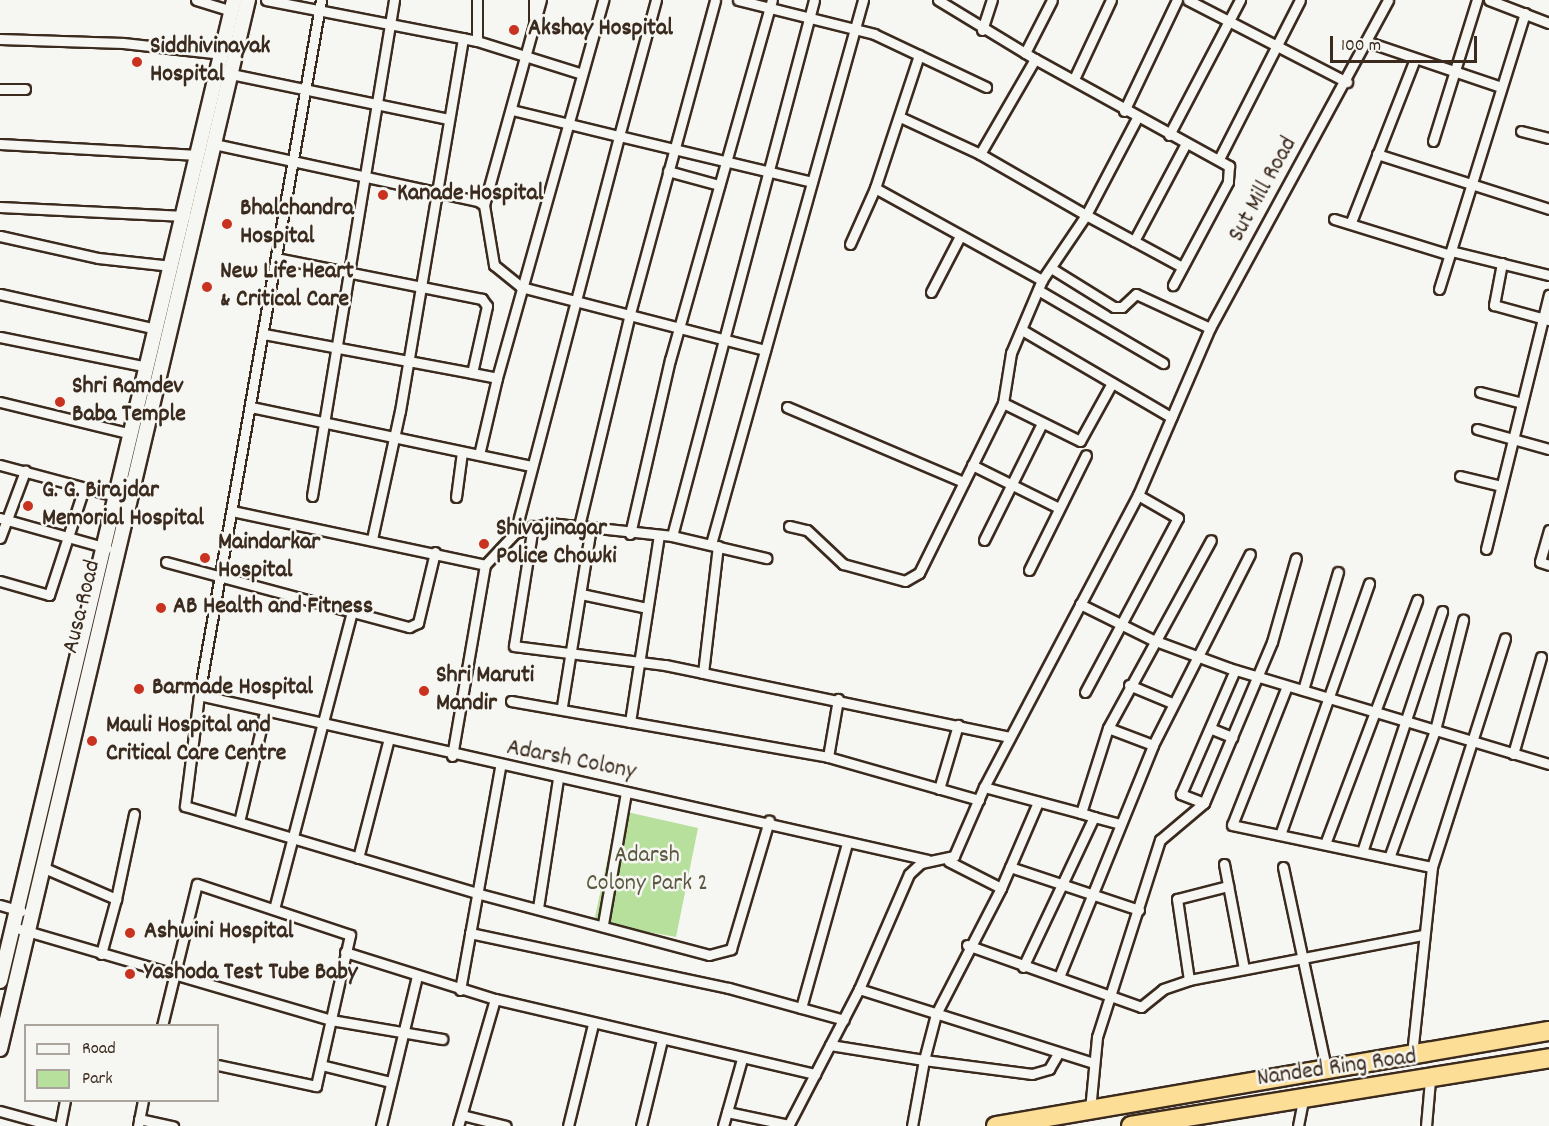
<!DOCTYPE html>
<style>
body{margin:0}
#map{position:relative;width:1549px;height:1126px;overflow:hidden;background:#f6f6f2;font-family:Dekko,sans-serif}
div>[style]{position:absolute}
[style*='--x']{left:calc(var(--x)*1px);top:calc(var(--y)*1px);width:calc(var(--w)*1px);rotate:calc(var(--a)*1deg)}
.green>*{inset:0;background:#b6e09c}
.roads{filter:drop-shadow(2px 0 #3b2a1e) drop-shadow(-2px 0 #3b2a1e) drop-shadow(0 2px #3b2a1e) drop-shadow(0 -2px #3b2a1e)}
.street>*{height:9px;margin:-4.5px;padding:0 4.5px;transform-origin:4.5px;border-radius:4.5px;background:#f6f6f2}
.secondary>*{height:14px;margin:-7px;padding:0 7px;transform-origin:7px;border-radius:7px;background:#f6f6f2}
.highway>*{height:18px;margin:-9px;padding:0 9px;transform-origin:9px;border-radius:9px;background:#fcde96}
.dots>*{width:16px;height:16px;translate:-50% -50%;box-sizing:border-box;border:3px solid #f6f6f2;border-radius:50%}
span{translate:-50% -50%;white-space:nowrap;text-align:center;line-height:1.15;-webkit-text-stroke:5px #f6f6f2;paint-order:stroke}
.poi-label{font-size:24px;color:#3b2a1e;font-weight:700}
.left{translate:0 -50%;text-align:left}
.street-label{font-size:24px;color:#3b2a1e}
.park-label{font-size:24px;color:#5a583e}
.legend{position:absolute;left:24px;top:1024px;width:195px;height:78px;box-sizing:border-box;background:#f6f6f2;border:2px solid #aba49d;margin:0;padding:8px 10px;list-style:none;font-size:18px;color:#3b2a1e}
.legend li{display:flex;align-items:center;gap:12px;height:30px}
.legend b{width:30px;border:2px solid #aba49d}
.scale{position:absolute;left:1330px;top:36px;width:147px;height:27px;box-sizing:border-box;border:3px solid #3b2a1e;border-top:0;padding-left:8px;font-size:18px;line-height:21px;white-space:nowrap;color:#3b2a1e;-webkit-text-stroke:4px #f6f6f2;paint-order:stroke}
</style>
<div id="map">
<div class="green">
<div style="clip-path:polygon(618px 810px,698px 828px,676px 937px,594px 922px)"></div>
</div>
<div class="roads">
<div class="street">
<div style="--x:196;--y:0;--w:38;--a:17"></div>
<div style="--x:266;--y:0;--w:215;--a:11"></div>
<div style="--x:477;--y:41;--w:110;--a:17.4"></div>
<div style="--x:321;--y:0;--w:706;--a:99.96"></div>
<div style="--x:199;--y:695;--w:112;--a:97.2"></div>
<div style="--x:185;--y:806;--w:304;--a:16.6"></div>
<div style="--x:476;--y:893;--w:241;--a:14.9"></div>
<div style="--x:709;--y:955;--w:23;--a:-15"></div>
<div style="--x:731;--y:949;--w:134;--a:-73.5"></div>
<div style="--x:534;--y:0;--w:18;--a:90"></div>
<div style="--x:738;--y:0;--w:140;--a:14"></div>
<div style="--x:874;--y:34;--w:124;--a:25.3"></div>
<div style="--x:938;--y:0;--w:114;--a:31.3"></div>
<div style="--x:1035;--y:59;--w:110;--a:120.1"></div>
<div style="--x:1188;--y:0;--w:179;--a:27.3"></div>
<div style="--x:1489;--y:0;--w:64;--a:21"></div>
<div style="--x:982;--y:30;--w:32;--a:-72"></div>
<div style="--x:0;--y:39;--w:123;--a:1.9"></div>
<div style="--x:123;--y:43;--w:100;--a:6.3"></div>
<div style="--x:477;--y:41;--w:41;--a:-90"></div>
<div style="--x:1368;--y:42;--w:140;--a:18.7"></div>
<div style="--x:1025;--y:53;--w:59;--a:-63"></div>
<div style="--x:1035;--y:59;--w:222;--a:28.9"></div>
<div style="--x:1229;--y:166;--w:16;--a:94"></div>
<div style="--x:1228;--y:182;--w:117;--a:118.1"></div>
<div style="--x:231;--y:74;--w:222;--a:11.7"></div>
<div style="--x:1074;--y:79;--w:87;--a:-64.9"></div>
<div style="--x:0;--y:89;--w:25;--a:0"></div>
<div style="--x:512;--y:110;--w:110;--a:13.7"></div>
<div style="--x:619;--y:136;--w:141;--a:-74.8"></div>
<div style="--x:1124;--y:111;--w:123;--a:-64.5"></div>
<div style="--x:900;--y:117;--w:88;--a:24.8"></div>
<div style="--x:980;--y:154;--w:122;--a:29.9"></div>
<div style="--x:1086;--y:215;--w:110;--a:-62.3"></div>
<div style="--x:1521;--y:131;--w:29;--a:14"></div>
<div style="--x:1169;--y:135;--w:153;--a:-62.3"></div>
<div style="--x:1433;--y:141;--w:148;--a:-72.7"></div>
<div style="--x:0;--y:144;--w:198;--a:3.2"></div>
<div style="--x:214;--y:144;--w:270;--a:12.2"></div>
<div style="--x:478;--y:201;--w:7;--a:34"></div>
<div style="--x:484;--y:205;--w:61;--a:80.5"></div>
<div style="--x:494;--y:265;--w:35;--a:39"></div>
<div style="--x:521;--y:287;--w:252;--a:14.5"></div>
<div style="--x:1377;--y:154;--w:181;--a:17.7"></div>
<div style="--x:1219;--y:159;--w:178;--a:-63"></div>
<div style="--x:668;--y:171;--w:53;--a:15.4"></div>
<div style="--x:875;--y:188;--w:191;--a:28.9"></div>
<div style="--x:484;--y:205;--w:213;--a:-74.5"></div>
<div style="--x:0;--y:207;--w:185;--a:2.8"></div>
<div style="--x:1334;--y:219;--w:121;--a:17.2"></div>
<div style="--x:1351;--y:222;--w:175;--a:-68.6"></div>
<div style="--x:0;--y:236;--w:100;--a:12.7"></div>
<div style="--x:98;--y:258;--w:74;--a:6.2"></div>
<div style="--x:1134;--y:241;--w:111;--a:-62"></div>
<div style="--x:850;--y:244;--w:61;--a:-65.9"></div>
<div style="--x:875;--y:188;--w:140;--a:-71.7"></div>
<div style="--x:1451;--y:251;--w:101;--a:13.8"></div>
<div style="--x:1502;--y:263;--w:43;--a:100.8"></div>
<div style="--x:1494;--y:305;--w:57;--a:15.3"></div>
<div style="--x:1051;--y:268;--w:74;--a:31.8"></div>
<div style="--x:1114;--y:307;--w:8;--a:0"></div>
<div style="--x:1122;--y:307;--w:19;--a:-43"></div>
<div style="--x:1136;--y:294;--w:81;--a:24.7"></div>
<div style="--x:1439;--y:289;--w:289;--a:-72.7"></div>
<div style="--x:1038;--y:290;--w:145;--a:30.3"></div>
<div style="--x:931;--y:292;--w:63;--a:-62.6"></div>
<div style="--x:0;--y:294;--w:161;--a:12.6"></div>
<div style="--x:1022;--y:330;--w:173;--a:30.3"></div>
<div style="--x:264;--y:334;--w:212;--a:10.6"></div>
<div style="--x:472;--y:373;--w:69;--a:-77.4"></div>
<div style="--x:487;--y:306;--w:9;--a:-126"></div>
<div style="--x:482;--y:299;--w:209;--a:-168.7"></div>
<div style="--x:0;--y:337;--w:150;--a:11.5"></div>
<div style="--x:472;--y:373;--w:25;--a:11"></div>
<div style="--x:497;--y:378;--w:79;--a:103.2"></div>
<div style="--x:497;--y:378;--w:393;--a:-74.3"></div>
<div style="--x:1112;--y:383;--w:66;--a:118.9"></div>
<div style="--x:1080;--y:441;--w:86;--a:-153.7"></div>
<div style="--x:1003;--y:403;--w:51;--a:-80.9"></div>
<div style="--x:1011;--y:353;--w:79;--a:-67"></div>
<div style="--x:1042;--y:280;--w:78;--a:-55.9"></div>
<div style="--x:1086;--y:215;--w:109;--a:28.4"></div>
<div style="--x:1480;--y:392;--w:43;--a:14.7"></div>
<div style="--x:0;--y:402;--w:135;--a:13.7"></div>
<div style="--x:251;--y:407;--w:285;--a:11.9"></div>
<div style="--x:787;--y:407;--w:192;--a:23"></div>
<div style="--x:1477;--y:429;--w:75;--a:15.5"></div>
<div style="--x:0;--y:465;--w:120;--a:15"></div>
<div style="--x:972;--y:465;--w:97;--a:26.3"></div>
<div style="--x:1460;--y:476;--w:42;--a:13.7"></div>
<div style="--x:312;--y:496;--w:503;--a:-80.61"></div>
<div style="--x:456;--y:497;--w:45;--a:-82.4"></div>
<div style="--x:232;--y:511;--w:259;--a:12"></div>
<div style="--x:0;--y:518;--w:111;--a:15.7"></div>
<div style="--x:533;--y:526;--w:121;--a:99"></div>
<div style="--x:514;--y:646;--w:152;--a:7.2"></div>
<div style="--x:665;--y:665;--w:352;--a:11.8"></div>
<div style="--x:579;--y:526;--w:215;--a:-76.5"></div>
<div style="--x:629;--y:317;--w:328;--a:-74.8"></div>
<div style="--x:789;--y:526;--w:18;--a:13"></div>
<div style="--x:807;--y:530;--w:50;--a:43.4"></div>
<div style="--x:843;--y:564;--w:64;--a:15.3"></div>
<div style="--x:905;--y:581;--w:16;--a:-30"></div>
<div style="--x:919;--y:573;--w:190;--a:-63.7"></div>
<div style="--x:1549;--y:530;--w:33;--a:106"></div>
<div style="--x:1540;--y:562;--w:9;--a:18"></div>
<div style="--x:515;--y:533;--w:410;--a:-75.3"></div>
<div style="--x:619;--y:136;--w:198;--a:13.4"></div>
<div style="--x:630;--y:534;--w:179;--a:-77.1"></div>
<div style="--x:670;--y:360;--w:374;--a:-74.2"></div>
<div style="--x:672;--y:536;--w:554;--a:-75.16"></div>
<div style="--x:0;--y:538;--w:72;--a:-69.5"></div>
<div style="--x:372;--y:539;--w:131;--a:-77.7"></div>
<div style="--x:400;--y:411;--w:378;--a:-80.4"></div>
<div style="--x:984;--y:540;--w:131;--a:-63.6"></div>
<div style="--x:711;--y:544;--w:565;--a:-74.39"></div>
<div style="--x:1486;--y:549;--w:262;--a:-76.1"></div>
<div style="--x:166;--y:562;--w:252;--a:15"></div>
<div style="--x:409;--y:627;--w:10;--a:-24"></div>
<div style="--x:418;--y:623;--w:73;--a:-76.5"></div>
<div style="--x:1029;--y:570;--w:128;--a:-63.6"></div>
<div style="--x:0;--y:581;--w:51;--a:15.9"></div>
<div style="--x:49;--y:595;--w:113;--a:-71.9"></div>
<div style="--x:581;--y:594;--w:67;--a:12"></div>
<div style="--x:1080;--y:604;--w:81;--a:26.3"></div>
<div style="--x:1153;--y:640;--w:81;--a:20.2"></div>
<div style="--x:1229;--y:668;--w:334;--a:16.7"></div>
<div style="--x:703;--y:673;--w:128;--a:-83.3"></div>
<div style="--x:1129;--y:685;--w:47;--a:22.7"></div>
<div style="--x:1287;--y:686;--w:149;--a:111.6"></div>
<div style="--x:1232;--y:825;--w:204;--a:11.9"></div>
<div style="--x:1432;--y:867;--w:187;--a:96.1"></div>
<div style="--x:1303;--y:690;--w:123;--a:-73.5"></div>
<div style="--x:1085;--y:692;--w:197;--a:-61.9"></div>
<div style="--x:1178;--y:518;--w:46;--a:-150.1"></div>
<div style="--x:199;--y:695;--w:747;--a:12.75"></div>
<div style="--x:511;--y:701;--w:322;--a:10"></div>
<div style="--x:828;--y:757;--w:59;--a:-80.2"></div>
<div style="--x:562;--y:706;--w:181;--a:-80.8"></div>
<div style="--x:630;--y:722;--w:189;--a:-81.2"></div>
<div style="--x:1212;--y:729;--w:22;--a:22"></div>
<div style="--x:1153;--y:745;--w:214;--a:-63.1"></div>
<div style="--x:1513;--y:754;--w:101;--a:-73.9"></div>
<div style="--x:452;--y:756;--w:194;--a:-80.2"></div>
<div style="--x:485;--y:565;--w:44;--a:-46.8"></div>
<div style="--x:515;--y:533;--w:35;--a:-16"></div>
<div style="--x:549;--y:523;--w:30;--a:6"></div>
<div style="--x:579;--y:526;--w:94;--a:6.1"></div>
<div style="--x:672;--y:536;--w:97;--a:13.2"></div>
<div style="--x:828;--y:757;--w:157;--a:15.9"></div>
<div style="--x:984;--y:787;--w:100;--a:15"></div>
<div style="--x:939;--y:789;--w:67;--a:-73.5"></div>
<div style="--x:1204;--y:803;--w:175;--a:-67.1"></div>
<div style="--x:1272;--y:642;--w:87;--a:-74.1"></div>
<div style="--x:1094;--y:817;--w:27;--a:15"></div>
<div style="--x:239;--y:822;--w:113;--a:-76.7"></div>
<div style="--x:1280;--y:835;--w:267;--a:-70.5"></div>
<div style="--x:1325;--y:844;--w:261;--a:-69.3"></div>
<div style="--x:1362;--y:852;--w:254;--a:-71.6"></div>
<div style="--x:358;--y:858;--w:120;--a:-75.5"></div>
<div style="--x:1389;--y:858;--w:136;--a:-70.2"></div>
<div style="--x:1435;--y:730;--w:114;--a:-75.7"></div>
<div style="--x:1224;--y:864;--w:107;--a:79.2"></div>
<div style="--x:42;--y:867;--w:81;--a:23.4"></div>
<div style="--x:116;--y:899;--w:57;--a:105.3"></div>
<div style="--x:1010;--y:867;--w:136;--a:18.4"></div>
<div style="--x:1283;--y:867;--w:206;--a:77.9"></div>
<div style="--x:1432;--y:867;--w:240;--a:-72.3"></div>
<div style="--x:1001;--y:888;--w:94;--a:-66.7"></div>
<div style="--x:116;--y:899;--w:87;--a:-78"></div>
<div style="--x:0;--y:905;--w:22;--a:16"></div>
<div style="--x:538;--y:908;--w:131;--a:-81.2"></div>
<div style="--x:274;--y:909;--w:307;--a:-75.3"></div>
<div style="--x:603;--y:924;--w:134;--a:-80.1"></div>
<div style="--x:13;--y:927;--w:331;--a:16.3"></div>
<div style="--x:331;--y:1020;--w:113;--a:9.7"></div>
<div style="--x:470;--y:933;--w:265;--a:12"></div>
<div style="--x:729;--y:988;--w:119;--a:15.5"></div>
<div style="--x:967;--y:945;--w:185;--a:19.6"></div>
<div style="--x:1141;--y:1007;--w:28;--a:-39"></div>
<div style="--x:1163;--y:989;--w:28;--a:-19"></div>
<div style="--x:1189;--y:980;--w:238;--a:-10.9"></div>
<div style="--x:345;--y:952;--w:157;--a:17.4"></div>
<div style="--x:495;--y:999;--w:132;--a:106.2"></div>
<div style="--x:1023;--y:967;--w:166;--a:-64.7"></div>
<div style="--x:1094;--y:817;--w:14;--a:-163"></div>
<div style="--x:1081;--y:813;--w:89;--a:-72.4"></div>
<div style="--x:1108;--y:728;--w:214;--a:-61.3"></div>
<div style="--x:1059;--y:977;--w:250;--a:-67.9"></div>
<div style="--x:1153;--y:745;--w:48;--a:-159.3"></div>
<div style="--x:1189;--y:980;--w:82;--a:-98.4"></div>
<div style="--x:1177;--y:899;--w:53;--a:-14.3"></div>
<div style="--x:859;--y:989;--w:245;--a:17.5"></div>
<div style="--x:460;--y:990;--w:227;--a:-79.8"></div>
<div style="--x:495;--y:999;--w:329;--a:13.2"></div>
<div style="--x:801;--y:1008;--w:171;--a:-74.4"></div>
<div style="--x:162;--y:1026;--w:146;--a:-76.2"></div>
<div style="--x:197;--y:884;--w:161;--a:18.4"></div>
<div style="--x:350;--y:935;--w:155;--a:102.7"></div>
<div style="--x:316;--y:1086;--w:100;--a:-167.9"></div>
<div style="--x:830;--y:1045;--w:95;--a:9.1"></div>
<div style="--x:924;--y:1060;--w:48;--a:-75.4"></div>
<div style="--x:936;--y:1014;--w:142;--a:-62.7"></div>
<div style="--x:1001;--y:888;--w:59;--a:-153"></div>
<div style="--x:321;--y:1065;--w:72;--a:13.7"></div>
<div style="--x:1090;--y:1110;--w:73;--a:-84.5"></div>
<div style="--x:1097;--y:1037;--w:207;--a:-72.3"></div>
<div style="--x:1160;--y:840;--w:57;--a:-40.1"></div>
<div style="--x:1204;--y:803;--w:25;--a:-159"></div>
<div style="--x:1181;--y:794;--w:135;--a:-66.5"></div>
<div style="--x:0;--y:1111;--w:56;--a:15.5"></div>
<div style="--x:727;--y:1112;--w:63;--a:11.8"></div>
<div style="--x:462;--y:1115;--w:45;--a:14"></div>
<div style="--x:139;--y:1119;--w:35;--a:12"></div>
<div style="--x:60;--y:1126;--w:26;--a:-79"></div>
<div style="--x:138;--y:1126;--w:26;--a:-79"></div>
<div style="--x:381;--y:1126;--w:154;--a:-76.5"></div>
<div style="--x:568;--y:1126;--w:105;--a:-76.2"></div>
<div style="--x:641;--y:1126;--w:89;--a:-76.3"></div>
<div style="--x:723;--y:1126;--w:70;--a:-74.2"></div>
<div style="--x:788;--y:1126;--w:154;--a:-62.6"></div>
<div style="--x:859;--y:989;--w:125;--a:-66.5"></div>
<div style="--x:909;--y:874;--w:16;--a:-43"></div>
<div style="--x:921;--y:863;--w:34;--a:-12"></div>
<div style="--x:954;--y:856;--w:75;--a:-66.5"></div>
<div style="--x:984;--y:787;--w:330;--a:-62.2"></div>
<div style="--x:1138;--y:495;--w:182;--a:-66.7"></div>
<div style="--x:1210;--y:328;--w:373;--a:-61.5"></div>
<div style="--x:912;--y:1126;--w:67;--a:-79.7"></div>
<div style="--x:924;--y:1060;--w:109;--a:7.4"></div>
<div style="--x:1032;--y:1074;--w:18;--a:-16"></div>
<div style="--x:1049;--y:1069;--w:16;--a:-60"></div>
<div style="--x:1298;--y:1126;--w:31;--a:-79"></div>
<div style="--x:1426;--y:1126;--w:46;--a:-85"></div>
</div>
<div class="secondary">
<div style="--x:0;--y:981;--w:1009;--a:-76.58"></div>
<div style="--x:0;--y:1049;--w:1078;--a:-76.7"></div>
</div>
<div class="highway">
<div style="--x:996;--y:1126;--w:561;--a:-9.75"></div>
<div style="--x:1131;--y:1126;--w:423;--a:-9.2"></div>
</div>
</div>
<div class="dots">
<div style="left:514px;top:30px;background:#c8321e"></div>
<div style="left:137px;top:62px;background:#c8321e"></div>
<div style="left:383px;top:195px;background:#c8321e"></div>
<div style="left:227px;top:224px;background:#c8321e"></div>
<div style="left:207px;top:287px;background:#c8321e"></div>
<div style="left:60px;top:402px;background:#c8321e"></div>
<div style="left:28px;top:506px;background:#c8321e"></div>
<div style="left:484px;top:544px;background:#c8321e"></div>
<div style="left:205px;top:558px;background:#c8321e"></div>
<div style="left:161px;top:608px;background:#c8321e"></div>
<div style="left:139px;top:689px;background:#c8321e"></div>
<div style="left:424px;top:691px;background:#c8321e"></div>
<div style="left:92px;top:741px;background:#c8321e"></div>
<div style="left:130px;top:933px;background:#c8321e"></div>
<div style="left:130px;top:974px;background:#c8321e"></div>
</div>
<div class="poi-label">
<span class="left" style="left:528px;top:30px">Akshay Hospital</span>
<span class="left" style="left:150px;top:62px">Siddhivinayak<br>Hospital</span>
<span class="left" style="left:397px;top:195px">Kanade Hospital</span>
<span class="left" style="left:240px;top:224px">Bhalchandra<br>Hospital</span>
<span class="left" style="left:220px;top:287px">New Life Heart<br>&amp; Critical Care</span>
<span class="left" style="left:72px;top:402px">Shri Ramdev<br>Baba Temple</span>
<span class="left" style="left:42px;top:506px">G. G. Birajdar<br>Memorial Hospital</span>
<span class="left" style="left:496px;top:544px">Shivajinagar<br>Police Chowki</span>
<span class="left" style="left:218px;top:558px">Maindarkar<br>Hospital</span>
<span class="left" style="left:173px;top:608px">AB Health and Fitness</span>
<span class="left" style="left:436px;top:691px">Shri Maruti<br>Mandir</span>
<span class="left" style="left:152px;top:689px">Barmade Hospital</span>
<span class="left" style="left:106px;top:741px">Mauli Hospital and<br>Critical Care Centre</span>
<span class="left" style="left:144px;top:933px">Ashwini Hospital</span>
<span class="left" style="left:144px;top:974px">Yashoda Test Tube Baby</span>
</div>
<div class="street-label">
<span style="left:1264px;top:190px;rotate:-61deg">Sut Mill Road</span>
<span style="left:83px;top:607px;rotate:-76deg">Ausa Road</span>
<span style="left:571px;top:761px;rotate:11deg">Adarsh Colony</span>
<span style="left:1337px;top:1069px;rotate:-8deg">Nanded Ring Road</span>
</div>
<div class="park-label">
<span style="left:647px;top:871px">Adarsh<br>Colony Park 2</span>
</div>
<ul class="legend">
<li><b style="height:8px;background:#f6f6f2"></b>Road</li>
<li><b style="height:16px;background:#b6e09c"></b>Park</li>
</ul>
<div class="scale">100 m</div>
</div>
